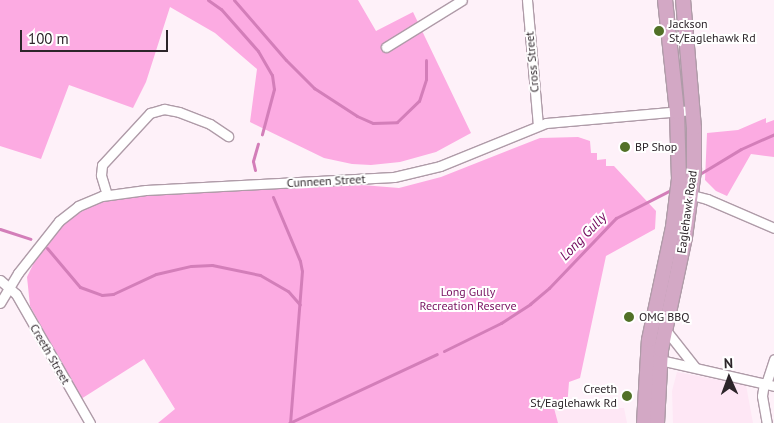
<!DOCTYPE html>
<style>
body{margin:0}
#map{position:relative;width:774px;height:423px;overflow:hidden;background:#fef1f9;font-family:"PT Sans",sans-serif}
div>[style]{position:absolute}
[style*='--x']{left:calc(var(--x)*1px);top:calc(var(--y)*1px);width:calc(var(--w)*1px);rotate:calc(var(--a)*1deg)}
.built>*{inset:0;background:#fee7f5}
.green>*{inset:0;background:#fcabe2}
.stream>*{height:3px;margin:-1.5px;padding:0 1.5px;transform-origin:1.5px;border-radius:1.5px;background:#d37eb9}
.roads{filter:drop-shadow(1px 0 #af9ba8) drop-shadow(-1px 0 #af9ba8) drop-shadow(0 1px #af9ba8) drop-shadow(0 -1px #af9ba8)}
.street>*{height:9px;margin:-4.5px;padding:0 4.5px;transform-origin:4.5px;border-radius:4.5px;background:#fff}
.primary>*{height:14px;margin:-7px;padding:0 7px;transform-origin:7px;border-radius:7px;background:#d3a8c5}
.dots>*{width:14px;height:14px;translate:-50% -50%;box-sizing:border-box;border:2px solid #fff;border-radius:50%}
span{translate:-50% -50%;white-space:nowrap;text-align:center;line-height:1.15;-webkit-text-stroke:4px #fff;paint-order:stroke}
.poi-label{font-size:12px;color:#2d252a}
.left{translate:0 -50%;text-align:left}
.right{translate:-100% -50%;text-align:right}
.street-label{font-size:12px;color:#2d252a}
.park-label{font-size:12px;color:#781261}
.water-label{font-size:14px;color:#70055a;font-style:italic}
.north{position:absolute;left:704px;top:353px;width:50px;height:50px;-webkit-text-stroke:4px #fff;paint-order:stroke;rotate:358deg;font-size:14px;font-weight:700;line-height:20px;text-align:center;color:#2d252a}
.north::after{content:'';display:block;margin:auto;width:18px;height:22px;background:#2d252a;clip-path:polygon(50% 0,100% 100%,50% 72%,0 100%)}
.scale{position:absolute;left:20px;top:30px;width:148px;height:22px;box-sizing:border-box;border:2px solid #2d252a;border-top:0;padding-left:6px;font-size:15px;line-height:18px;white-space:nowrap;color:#2d252a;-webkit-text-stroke:4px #fff;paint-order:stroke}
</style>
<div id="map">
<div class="built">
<div style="clip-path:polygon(677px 372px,746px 385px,753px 423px,673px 423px,672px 391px)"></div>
<div style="clip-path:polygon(554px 408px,624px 408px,627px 423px,558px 423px)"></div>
</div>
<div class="green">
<div style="clip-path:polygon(0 0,358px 0,376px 31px,413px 12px,471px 133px,436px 152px,400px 162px,371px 165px,352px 164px,324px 158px,250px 122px,257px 69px,215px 33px,170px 7px,146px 82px,133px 108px,69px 85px,41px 159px,0 146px)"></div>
<div style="clip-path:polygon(766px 118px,766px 123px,774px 120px,774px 157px,751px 154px,727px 196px,716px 191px,705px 180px,707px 133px,738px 130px)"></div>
<div style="clip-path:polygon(578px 137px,590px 141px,591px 153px,597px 153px,597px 160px,606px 159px,606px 166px,614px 166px,656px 211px,655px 229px,606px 256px,580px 378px,569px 382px,567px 408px,554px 408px,558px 423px,158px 423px,175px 409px,144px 359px,81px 399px,30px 306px,27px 277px,42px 246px,52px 233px,67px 220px,95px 204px,125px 197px,149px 194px,362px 185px,399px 188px,441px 177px,540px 138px)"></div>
</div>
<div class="stream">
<div style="--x:208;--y:0;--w:16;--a:35"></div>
<div style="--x:221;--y:9;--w:56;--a:48.6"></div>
<div style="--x:258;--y:51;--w:28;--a:60"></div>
<div style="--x:272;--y:75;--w:14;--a:82"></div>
<div style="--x:274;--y:89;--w:47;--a:104.9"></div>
<div style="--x:234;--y:0;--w:79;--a:49.1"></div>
<div style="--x:286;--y:60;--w:40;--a:45"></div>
<div style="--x:314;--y:88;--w:51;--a:33.1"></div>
<div style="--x:357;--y:116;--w:17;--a:24"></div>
<div style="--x:373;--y:123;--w:24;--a:-2"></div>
<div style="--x:397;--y:122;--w:30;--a:-44"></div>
<div style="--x:419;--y:101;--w:23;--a:-72"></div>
<div style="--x:426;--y:79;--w:19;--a:-90"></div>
<div style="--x:255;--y:170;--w:9;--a:-103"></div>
<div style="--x:253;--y:161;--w:18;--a:-74"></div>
<div style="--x:698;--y:175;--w:50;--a:-31.2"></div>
<div style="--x:741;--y:149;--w:36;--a:-24"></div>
<div style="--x:273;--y:197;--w:69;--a:67.1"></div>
<div style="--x:300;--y:261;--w:10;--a:79"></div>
<div style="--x:302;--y:271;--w:152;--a:94.5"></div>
<div style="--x:0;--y:229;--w:32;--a:18"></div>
<div style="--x:47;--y:248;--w:51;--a:49.8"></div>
<div style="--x:80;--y:287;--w:23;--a:20"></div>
<div style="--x:102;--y:295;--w:11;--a:-5"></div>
<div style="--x:113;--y:294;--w:47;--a:-24.9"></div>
<div style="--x:156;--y:274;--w:36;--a:-13"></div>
<div style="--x:191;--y:266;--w:21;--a:-3"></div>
<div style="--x:212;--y:265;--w:49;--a:11.8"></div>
<div style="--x:260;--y:275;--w:32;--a:30"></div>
<div style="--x:288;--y:291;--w:18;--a:49"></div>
<div style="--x:444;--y:351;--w:64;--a:-26.2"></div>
<div style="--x:501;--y:323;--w:35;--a:-33"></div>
<div style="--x:530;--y:304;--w:25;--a:-40"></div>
<div style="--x:549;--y:288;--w:97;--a:-46.3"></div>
<div style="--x:616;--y:218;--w:64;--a:-27"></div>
<div style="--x:289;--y:423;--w:163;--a:-25"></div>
</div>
<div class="roads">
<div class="street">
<div style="--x:527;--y:0;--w:125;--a:85"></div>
<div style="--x:386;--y:47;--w:89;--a:-31.7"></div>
<div style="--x:107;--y:195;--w:21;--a:-107"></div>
<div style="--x:101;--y:175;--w:10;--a:-84"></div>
<div style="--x:102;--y:165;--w:71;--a:-47.3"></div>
<div style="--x:150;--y:113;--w:15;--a:-16"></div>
<div style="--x:164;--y:109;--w:15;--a:11"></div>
<div style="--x:179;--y:112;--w:33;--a:21"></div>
<div style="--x:210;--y:124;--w:22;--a:34"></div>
<div style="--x:692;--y:195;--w:16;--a:15"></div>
<div style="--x:707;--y:199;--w:73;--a:23.4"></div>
<div style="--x:0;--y:280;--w:21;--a:41"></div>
<div style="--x:16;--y:294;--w:149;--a:60.2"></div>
<div style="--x:0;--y:303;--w:35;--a:-59"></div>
<div style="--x:18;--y:273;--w:66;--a:-51.7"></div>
<div style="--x:59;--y:221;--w:24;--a:-38"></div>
<div style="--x:78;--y:206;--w:26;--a:-23"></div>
<div style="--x:102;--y:196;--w:44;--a:-7.8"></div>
<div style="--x:146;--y:190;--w:248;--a:-3"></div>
<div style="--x:394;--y:177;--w:47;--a:-13.4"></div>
<div style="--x:440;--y:166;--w:114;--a:-22.1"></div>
<div style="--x:546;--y:123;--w:147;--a:-5.1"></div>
<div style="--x:665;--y:329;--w:48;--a:51.7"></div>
<div style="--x:660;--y:360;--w:117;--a:12.8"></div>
<div style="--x:764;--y:383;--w:13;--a:99"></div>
<div style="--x:762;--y:396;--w:27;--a:80"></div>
<div style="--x:766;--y:384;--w:26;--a:-72"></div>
</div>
<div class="primary">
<div style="--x:644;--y:423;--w:83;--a:-86.6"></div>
<div style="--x:649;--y:340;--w:116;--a:-78"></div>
<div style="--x:673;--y:227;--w:48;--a:-82.9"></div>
<div style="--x:679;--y:179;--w:67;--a:-91.7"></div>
<div style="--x:677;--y:112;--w:113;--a:-96.1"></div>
<div style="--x:657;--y:423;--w:73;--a:-86.9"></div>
<div style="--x:661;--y:350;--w:116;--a:-78"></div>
<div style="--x:685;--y:237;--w:68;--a:-82.3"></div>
<div style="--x:694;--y:170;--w:42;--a:-90"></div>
<div style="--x:694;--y:128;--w:128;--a:-94.9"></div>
</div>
</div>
<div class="dots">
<div style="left:659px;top:31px;background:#517127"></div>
<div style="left:625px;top:147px;background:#517127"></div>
<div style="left:629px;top:317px;background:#517127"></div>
<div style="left:627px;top:396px;background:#517127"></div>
</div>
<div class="poi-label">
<span class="left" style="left:669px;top:31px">Jackson<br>St/Eaglehawk Rd</span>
<span class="left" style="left:635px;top:147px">BP Shop</span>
<span class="left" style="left:639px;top:317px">OMG BBQ</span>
<span class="right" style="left:617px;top:396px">Creeth<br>St/Eaglehawk Rd</span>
</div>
<div class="street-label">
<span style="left:532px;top:62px;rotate:-95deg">Cross Street</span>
<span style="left:326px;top:181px;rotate:-3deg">Cunneen Street</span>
<span style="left:687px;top:212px;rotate:-82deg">Eaglehawk Road</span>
<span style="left:50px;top:354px;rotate:60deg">Creeth Street</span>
</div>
<div class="park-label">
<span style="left:468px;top:299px">Long Gully<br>Recreation Reserve</span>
</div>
<div class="water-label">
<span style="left:583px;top:236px;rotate:-46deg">Long Gully</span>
</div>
<div class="north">N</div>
<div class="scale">100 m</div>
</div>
